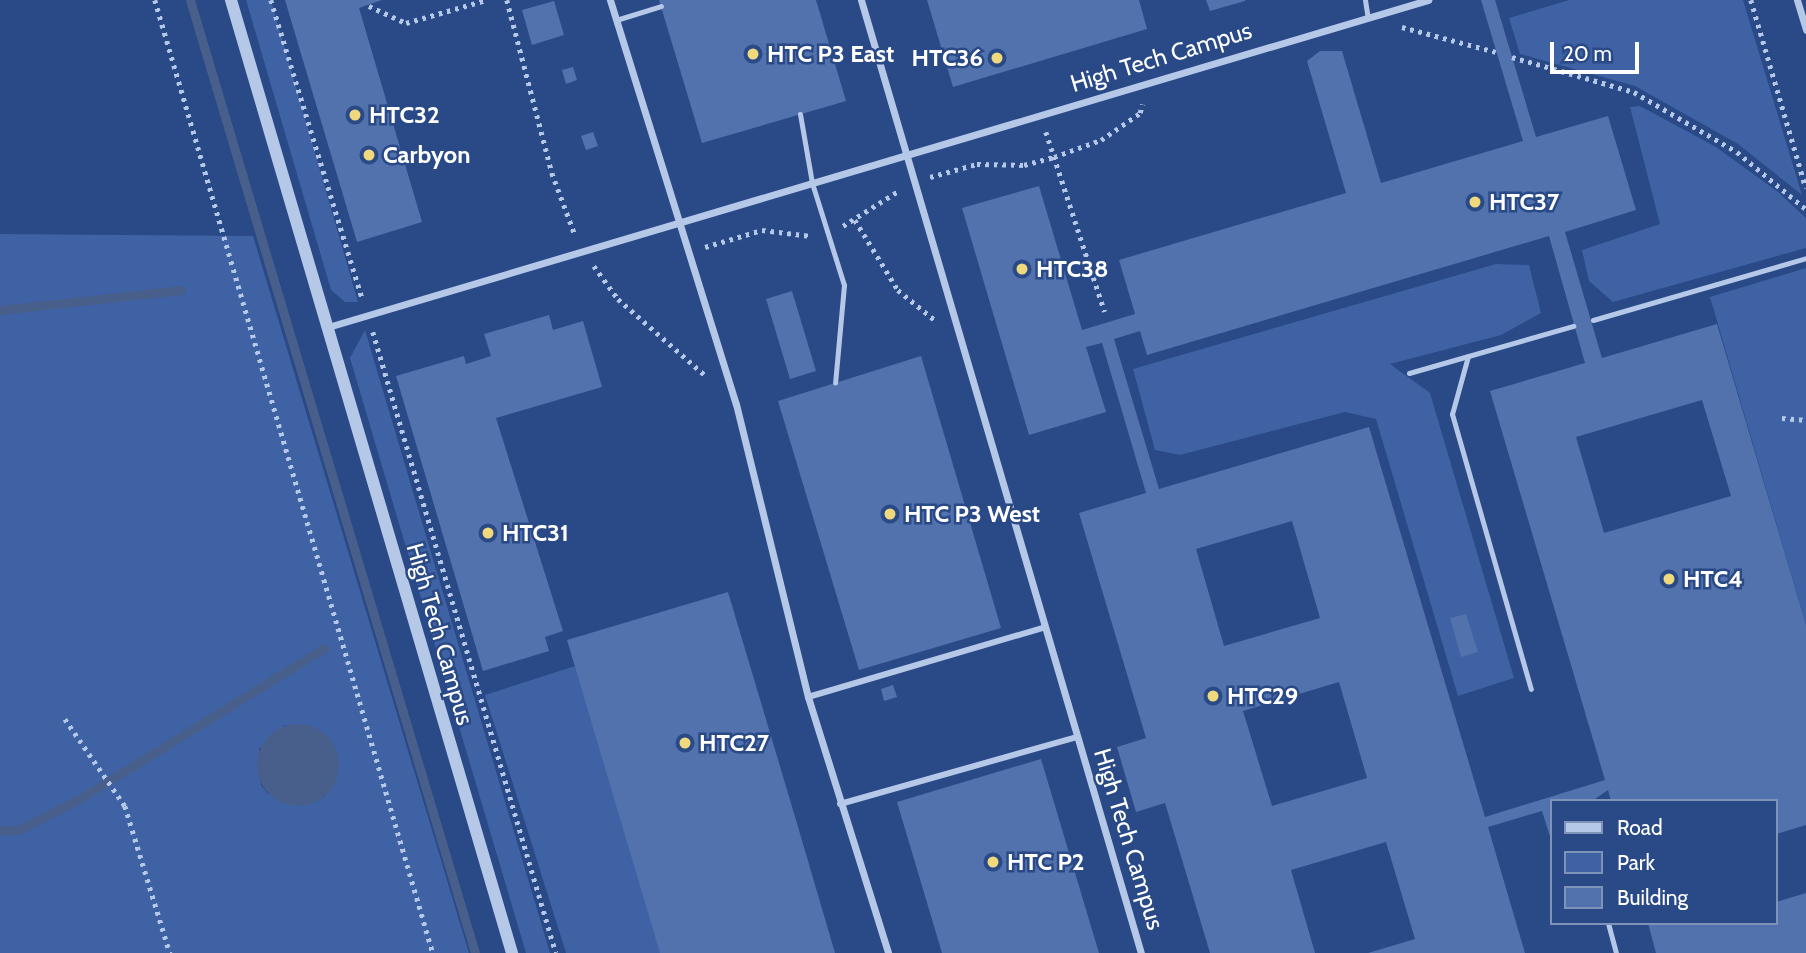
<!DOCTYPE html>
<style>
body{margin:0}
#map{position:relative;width:1806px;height:953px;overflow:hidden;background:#294987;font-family:Cabin,sans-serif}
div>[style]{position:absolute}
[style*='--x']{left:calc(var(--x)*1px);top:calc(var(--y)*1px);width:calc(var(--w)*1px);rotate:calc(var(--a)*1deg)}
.green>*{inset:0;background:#3e62a3}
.water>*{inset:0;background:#485f8b}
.round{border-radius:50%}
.stream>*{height:9px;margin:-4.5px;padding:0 4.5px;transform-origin:4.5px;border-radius:4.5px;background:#485f8b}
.building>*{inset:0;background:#5272ae}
.path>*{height:4.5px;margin-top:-2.25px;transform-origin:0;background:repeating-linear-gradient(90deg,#b5c8e8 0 3.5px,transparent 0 8.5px)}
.service>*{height:5px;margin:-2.5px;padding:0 2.5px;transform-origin:2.5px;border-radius:2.5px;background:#b5c8e8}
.pedestrian>*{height:6px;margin:-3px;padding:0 3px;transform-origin:3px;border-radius:3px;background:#b5c8e8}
.minor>*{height:7px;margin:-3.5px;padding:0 3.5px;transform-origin:3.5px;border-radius:3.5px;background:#b5c8e8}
.tertiary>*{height:12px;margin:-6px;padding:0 6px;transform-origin:6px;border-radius:6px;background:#b5c8e8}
.dots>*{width:19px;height:19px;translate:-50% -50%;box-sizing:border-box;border:4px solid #294987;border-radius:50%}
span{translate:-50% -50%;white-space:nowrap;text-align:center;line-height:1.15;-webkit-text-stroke:5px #294987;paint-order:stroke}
.poi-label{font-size:24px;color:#fff;font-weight:700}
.left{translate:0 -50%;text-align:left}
.right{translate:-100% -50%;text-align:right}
.street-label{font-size:24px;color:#fff}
.legend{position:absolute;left:1550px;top:799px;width:228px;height:126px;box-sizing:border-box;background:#294987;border:2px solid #7f92b7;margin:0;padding:9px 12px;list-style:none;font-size:21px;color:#fff}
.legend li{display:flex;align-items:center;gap:14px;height:35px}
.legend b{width:35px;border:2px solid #7f92b7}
.scale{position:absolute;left:1550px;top:42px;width:89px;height:32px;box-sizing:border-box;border:4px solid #fff;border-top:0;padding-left:9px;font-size:21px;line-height:24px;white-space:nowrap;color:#fff;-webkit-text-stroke:5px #294987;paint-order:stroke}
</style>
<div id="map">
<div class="green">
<div style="clip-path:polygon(246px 0,271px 0,358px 302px,345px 302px,331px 290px)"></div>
<div style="clip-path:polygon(1569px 0,1743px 0,1802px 195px,1738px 144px,1635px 86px,1520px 54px,1509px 18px)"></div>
<div style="clip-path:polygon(1640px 106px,1716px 147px,1778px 192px,1806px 218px,1806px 248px,1613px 302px,1589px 281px,1582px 250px,1660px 224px,1630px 107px)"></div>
<div style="clip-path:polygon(evenodd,0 234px,253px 236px,469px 953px,0 953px,0 234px,285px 725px,337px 777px,324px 797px,268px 794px,261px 785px,259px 749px,285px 725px)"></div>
<div style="clip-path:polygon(1496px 264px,1529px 265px,1541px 313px,1501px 335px,1390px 364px,1430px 393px,1514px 678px,1458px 696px,1376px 419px,1345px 412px,1180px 455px,1155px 450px,1133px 369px)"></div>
<div style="clip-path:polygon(1806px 268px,1806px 625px,1710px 297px)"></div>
<div style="clip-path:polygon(365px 330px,550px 953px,526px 953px,350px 358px)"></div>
<div style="clip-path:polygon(575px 666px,662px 953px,566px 953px,485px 695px)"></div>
</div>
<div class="water">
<div class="round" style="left:257px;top:724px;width:82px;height:82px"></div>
</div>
<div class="stream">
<div style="--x:190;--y:0;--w:995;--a:73.35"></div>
<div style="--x:0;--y:310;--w:182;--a:-6.3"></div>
<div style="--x:0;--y:830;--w:19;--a:0"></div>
<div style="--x:19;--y:830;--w:68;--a:-27.3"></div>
<div style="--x:79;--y:799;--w:288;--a:-31.6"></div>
</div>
<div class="building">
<div style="clip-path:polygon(285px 0,382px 0,359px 8px,422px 222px,357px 242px)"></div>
<div style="clip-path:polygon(659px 0,816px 0,846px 101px,702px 143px)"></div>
<div style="clip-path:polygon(927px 0,1139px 0,1147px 29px,953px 87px)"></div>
<div style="clip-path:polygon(1206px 0,1245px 0,1245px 1px,1210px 11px)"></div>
<div style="clip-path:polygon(evenodd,1481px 0,1495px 0,1536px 137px,1608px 116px,1636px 210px,1565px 232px,1602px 358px,1717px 324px,1806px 625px,1806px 825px,1776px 834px,1776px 801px,1611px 801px,1608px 790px,1592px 801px,1552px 801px,1552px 843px,1542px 811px,1488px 827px,1525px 953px,1368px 953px,1415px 939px,1386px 842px,1291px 870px,1315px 953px,1210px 953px,1165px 803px,1136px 812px,1117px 747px,1146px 738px,1079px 513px,1146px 493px,1102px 343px,1086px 347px,1106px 412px,1029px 435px,962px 208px,1039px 186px,1082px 330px,1135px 314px,1119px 260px,1346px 193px,1307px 61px,1320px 51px,1342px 51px,1381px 183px,1523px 141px,1481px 0,1549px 236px,1585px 363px,1490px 391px,1605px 780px,1485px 817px,1369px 427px,1159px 489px,1114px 339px,1140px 331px,1147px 355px,1549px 236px,1481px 0,1702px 400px,1731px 496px,1604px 533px,1576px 437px,1702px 400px,1481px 0,1292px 521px,1320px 618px,1224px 646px,1196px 549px,1292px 521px,1481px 0,1339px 682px,1367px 778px,1272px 806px,1243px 711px,1339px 682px)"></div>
<div style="clip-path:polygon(554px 1px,564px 35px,532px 45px,522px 10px)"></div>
<div style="clip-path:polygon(573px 67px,577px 80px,566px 84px,562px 70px)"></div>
<div style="clip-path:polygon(593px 132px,598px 146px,586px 150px,581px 136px)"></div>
<div style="clip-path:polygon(792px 291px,816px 371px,790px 379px,766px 299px)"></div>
<div style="clip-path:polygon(549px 315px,553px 330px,583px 321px,602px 387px,496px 418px,563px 631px,545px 637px,549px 651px,483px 671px,396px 376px,464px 356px,466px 364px,491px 356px,484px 334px)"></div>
<div style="clip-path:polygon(921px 356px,1001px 628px,859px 670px,778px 401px)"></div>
<div style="clip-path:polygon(728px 592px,796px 820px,835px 953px,660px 953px,567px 640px)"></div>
<div style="clip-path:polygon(1466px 614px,1478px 652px,1461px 657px,1450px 618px)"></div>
<div style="clip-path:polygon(893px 685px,897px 697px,884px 701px,881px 689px)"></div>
<div style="clip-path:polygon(1041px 759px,1099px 953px,942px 953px,897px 802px)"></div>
<div style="clip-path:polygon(1806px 893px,1806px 953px,1656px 953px,1648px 923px,1776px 923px,1776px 902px)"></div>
</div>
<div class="path">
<div style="--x:155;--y:0;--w:993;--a:73.74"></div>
<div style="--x:271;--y:0;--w:314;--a:73"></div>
<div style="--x:507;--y:0;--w:179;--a:75.4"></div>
<div style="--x:552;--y:173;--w:66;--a:69.6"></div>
<div style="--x:1751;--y:0;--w:196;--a:73.7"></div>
<div style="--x:369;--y:6;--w:41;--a:24.7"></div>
<div style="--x:406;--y:23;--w:83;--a:-16"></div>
<div style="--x:1402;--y:27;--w:97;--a:14.9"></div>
<div style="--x:1512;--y:57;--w:127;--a:16"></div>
<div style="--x:1634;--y:92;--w:119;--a:30.2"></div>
<div style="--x:1737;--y:152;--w:89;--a:39.6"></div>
<div style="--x:1046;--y:132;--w:189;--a:71.9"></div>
<div style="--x:930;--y:177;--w:49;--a:-15.5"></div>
<div style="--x:977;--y:164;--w:47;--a:1.2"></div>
<div style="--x:1024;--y:165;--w:31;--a:-15"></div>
<div style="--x:1054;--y:157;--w:50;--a:-19.9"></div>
<div style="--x:1101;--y:140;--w:47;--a:-34.7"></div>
<div style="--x:1140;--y:113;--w:9;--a:-77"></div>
<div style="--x:855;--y:220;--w:82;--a:58.4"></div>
<div style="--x:898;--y:290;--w:49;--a:39.2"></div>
<div style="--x:843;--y:226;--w:67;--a:-32.3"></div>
<div style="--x:705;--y:247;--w:59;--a:-16.6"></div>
<div style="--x:762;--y:230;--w:49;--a:7"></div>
<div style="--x:594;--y:266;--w:41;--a:54"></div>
<div style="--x:618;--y:299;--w:118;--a:41.2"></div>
<div style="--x:373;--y:332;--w:647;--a:73.58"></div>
<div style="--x:1782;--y:418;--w:24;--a:5"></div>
<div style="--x:65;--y:719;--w:106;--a:55.4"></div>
<div style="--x:125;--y:806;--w:154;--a:73"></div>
</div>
<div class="service">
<div style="--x:1365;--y:0;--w:18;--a:81"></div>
<div style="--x:616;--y:20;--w:47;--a:-17.3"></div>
<div style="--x:800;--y:114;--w:70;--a:80.1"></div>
<div style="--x:812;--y:183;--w:107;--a:72.6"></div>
<div style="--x:844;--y:285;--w:98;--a:95.2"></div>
<div style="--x:1593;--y:320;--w:222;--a:-16.2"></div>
<div style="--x:1468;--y:356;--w:60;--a:105.4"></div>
<div style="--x:1452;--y:414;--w:286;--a:74"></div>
<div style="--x:1409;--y:373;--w:171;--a:-16"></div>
<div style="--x:1608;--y:923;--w:31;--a:75"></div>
</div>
<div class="pedestrian">
<div style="--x:808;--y:697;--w:245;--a:-16.4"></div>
<div style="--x:840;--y:804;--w:245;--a:-15.8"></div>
</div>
<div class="minor">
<div style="--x:610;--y:0;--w:423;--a:72.7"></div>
<div style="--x:736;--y:404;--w:302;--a:76.2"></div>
<div style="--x:808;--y:697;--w:268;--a:72.6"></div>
<div style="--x:861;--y:0;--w:993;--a:73.63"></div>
<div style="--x:1797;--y:0;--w:31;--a:73"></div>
<div style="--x:328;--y:327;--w:1148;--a:-16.56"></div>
</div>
<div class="tertiary">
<div style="--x:231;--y:0;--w:994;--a:73.57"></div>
</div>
<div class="dots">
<div style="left:753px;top:54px;background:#efd97c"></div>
<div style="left:997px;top:58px;background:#efd97c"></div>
<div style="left:355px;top:115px;background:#efd97c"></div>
<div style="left:369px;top:155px;background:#efd97c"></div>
<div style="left:1475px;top:202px;background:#efd97c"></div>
<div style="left:1022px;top:269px;background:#efd97c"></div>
<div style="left:890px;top:514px;background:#efd97c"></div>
<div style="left:488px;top:533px;background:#efd97c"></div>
<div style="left:1669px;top:579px;background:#efd97c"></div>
<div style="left:1213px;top:696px;background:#efd97c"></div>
<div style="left:685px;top:743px;background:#efd97c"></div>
<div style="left:993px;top:862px;background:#efd97c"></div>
</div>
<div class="poi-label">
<span class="left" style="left:767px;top:54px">HTC P3 East</span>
<span class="right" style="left:983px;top:58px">HTC36</span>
<span class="left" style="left:369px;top:115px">HTC32</span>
<span class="left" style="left:383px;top:155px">Carbyon</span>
<span class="left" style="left:1489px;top:202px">HTC37</span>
<span class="left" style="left:1036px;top:269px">HTC38</span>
<span class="left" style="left:904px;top:514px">HTC P3 West</span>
<span class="left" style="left:502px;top:533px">HTC31</span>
<span class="left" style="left:1683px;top:579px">HTC4</span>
<span class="left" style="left:1227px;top:696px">HTC29</span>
<span class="left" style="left:699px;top:743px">HTC27</span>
<span class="left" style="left:1007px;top:862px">HTC P2</span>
</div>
<div class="street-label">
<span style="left:1161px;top:57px;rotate:-17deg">High Tech Campus</span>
<span style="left:440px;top:634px;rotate:74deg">High Tech Campus</span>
<span style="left:1129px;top:839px;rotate:73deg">High Tech Campus</span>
</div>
<ul class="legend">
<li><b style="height:9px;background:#b5c8e8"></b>Road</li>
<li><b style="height:19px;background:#3e62a3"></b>Park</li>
<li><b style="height:19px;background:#5272ae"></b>Building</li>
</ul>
<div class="scale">20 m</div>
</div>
